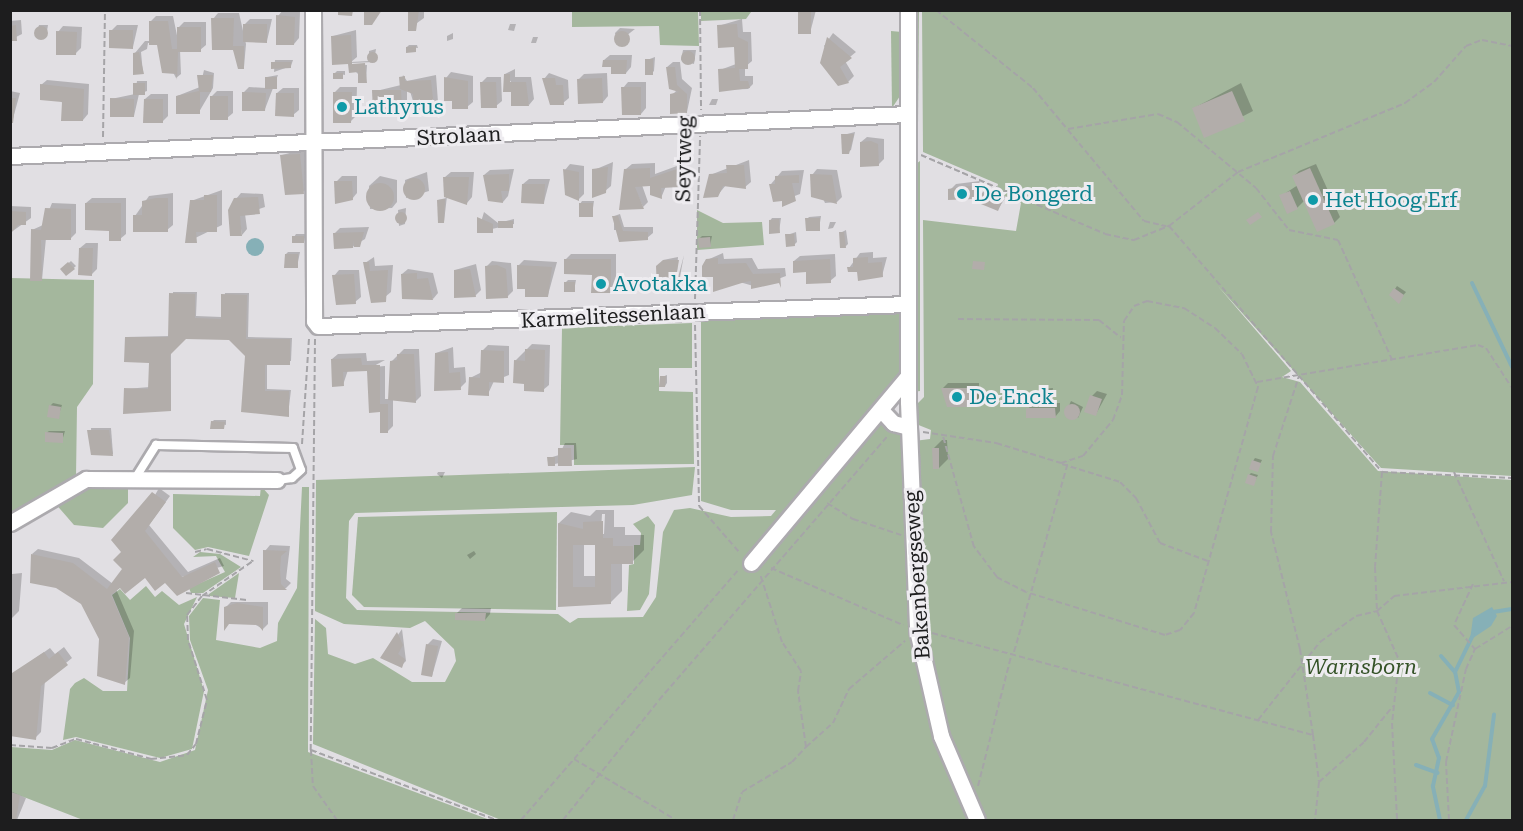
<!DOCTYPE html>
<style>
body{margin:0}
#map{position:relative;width:1523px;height:831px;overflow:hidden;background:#e1dfe3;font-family:"Roboto Serif",serif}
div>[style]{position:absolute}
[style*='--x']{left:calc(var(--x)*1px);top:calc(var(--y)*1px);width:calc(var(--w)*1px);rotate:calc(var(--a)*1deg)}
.green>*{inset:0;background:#a4b79d}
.water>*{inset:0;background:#86b0b7}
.round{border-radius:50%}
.shadow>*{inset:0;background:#0003}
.stream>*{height:4px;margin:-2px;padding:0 2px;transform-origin:2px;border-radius:2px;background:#86b0b7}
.building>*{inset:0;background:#b2adaa}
.path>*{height:2px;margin-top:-1px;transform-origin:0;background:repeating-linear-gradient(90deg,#a5a4a7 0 6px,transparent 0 9px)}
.roads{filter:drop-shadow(2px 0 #acaaae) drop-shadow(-2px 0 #acaaae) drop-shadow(0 2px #acaaae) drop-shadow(0 -2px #acaaae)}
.service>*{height:8px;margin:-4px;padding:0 4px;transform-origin:4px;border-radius:4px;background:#fff}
.minor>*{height:15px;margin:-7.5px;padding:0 7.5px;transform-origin:7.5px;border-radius:7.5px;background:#fff}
.dots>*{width:16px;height:16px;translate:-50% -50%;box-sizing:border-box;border:3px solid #eeecf0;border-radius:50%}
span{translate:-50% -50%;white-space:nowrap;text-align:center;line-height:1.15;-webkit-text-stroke:6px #eeecf0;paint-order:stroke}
.culture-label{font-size:21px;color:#0d838f}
.left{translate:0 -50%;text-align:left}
.street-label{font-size:21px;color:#1d1d1e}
.park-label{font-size:21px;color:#355328;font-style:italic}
.frame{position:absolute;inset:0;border:12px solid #1d1d1e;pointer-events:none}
</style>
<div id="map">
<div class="green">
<div style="clip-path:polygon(572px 11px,698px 11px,699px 46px,660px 45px,659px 26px,572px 27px)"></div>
<div style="clip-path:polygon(701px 11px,751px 10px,751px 12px,746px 19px,701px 21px)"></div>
<div style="clip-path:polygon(913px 11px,919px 11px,918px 125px,912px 125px)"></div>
<div style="clip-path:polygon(922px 11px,1512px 11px,1512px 476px,1381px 468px,1217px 285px,1291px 371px,1282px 377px,1300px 382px,1378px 471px,1512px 480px,1512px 820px,501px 820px,313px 744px,315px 619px,326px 628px,328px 654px,355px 664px,373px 658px,412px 682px,445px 682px,456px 661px,454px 649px,425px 621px,410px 628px,344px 624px,315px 611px,316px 480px,695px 467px,692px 495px,633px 505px,355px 513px,349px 521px,346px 598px,357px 610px,558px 614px,570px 623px,578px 618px,643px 617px,656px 597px,663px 532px,674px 510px,690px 508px,731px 517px,771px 516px,776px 510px,731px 510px,701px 501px,701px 317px,903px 312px,904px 375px,881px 406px,914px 441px,930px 439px,931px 430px,916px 424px,913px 408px,924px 397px,923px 220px,1016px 231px,1021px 203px,996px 192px,998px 184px,923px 152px)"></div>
<div style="clip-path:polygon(891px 31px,902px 32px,902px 93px,892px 108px)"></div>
<div style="clip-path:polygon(920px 161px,920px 391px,913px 392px,913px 166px)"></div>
<div style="clip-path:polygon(697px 210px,723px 223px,762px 222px,764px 245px,697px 250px)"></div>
<div style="clip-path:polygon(11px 278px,94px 280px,93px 384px,77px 407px,76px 477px,11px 516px)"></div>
<div style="clip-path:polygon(692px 323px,692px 368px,659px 368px,659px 391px,693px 392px,694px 464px,574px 465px,574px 445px,560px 445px,562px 328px)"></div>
<div style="clip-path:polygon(128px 484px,128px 503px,103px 528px,74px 525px,54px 502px,86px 485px)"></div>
<div style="clip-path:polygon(261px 486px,269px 495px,249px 556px,208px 547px,195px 550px,173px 528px,173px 494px,260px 496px)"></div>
<div style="clip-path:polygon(302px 487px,309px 487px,308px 752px,490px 820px,83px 820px,11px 792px,11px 747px,52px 750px,75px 740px,160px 762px,195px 750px,208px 690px,190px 640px,189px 616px,203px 598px,220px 600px,216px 640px,260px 648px,277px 641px,278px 623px,297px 588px)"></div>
<div style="clip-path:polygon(557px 512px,556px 610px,364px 607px,352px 595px,358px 517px)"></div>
<div style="clip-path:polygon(648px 516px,655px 525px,649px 594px,640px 610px,627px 611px,629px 565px,634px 564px,634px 545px,640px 545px,641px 533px,633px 524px)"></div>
<div style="clip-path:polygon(200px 552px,220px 554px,241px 567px,203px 593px,191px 593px,189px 588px,225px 572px,216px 556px,193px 557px)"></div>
<div style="clip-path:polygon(239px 573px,235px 598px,209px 596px,209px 594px)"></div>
<div style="clip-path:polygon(146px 586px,155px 597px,162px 591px,179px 605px,197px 597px,184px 624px,204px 691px,192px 749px,160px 758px,76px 737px,63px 740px,70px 689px,75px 683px,84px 678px,103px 691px,127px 691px,130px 638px,112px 595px,120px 589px,130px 600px)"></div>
</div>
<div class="water">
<div class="round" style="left:246px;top:238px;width:18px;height:18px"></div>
<div style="clip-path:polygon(1492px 607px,1497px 616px,1491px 626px,1470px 640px,1473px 618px)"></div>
</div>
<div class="shadow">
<div style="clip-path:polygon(283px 10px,300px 12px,299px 38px,294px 44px,278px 16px)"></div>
<div style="clip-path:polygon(412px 10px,424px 10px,424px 18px,410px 28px)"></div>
<div style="clip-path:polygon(801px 10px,816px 10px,810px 33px,800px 11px)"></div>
<div style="clip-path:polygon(218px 13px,239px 13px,246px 44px,244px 67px,213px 19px)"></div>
<div style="clip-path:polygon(156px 16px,173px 16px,180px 50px,179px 27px,184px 22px,206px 22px,206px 45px,200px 50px,180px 50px,181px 74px,176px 78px,158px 43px,148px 43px,147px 49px,141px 52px,143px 73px,135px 53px,145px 41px,150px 41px,150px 22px)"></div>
<div style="clip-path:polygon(250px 19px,272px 19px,267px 41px,245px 24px)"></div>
<div style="clip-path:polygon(742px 19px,743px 32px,751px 32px,752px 61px,745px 67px,745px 76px,753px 76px,753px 84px,748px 89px,721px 90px,720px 70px,736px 64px,735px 46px,718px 26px)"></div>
<div style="clip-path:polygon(21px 20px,22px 34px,10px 40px,10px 21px)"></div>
<div style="clip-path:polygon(510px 24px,516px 24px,514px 31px,508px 30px)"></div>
<div style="clip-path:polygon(39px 25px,48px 25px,46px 37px,36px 37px)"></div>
<div style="clip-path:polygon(117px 25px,138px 25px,133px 47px,111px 31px)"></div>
<div style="clip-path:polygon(63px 26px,82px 27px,81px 48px,76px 53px,58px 32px)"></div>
<div style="clip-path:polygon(620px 28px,635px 29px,617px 43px,615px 33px)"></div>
<div style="clip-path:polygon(356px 30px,357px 57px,351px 62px,369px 61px,369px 51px,376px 49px,374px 62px,351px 63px,333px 36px)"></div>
<div style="clip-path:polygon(453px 33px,453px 39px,447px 41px,447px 36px)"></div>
<div style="clip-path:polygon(833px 33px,856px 52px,845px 61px,854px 76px,848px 82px,824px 46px)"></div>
<div style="clip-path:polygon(538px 37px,536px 43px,531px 43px,533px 37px)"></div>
<div style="clip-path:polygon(409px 45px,417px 45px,418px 48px,407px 47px)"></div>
<div style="clip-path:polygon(696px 50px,694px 64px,681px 60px,683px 50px)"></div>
<div style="clip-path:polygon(610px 55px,632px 55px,631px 67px,626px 73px,613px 66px,604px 60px)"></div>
<div style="clip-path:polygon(655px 57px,654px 71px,652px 73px,647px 60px)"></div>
<div style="clip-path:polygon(293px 60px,291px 66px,274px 72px,275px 60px)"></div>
<div style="clip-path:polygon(673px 62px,680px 62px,682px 79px,692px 88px,687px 112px,672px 95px,677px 90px,667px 67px)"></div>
<div style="clip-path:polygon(367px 65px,366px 82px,350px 66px)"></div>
<div style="clip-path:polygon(515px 69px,515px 77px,531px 77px,534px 99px,529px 105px,505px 74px)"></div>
<div style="clip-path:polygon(204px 70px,214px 73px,213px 88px,199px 112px,177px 96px,200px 87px)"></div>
<div style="clip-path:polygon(337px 71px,345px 71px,345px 75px,335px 73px)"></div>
<div style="clip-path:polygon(451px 72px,473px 76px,473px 102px,467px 107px,454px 99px,446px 78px)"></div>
<div style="clip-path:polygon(549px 73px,568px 80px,569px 98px,563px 103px,544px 79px)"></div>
<div style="clip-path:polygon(607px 73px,608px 96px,603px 102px,578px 80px,584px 74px)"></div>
<div style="clip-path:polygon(278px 75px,265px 109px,243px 93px,249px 87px,266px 88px,267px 77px)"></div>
<div style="clip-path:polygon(403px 75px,407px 81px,436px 75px,438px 102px,415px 108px,407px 81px,407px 103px,402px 109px,372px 92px,401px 85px)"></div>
<div style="clip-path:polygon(487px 77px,501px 77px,502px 101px,496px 106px,481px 83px)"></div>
<div style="clip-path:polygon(47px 80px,89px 84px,88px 114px,83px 120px,41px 85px)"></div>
<div style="clip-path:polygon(137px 81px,147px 81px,147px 91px,139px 94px,134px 116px,111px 99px,135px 94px)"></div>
<div style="clip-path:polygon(628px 82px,646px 82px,646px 108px,641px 114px,623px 88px)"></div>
<div style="clip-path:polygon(1241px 83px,1253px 111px,1205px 136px,1194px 108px)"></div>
<div style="clip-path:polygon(340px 87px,357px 87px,356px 116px,351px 121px,334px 93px)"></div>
<div style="clip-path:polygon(283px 88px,299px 88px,299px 110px,293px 115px,277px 93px)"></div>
<div style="clip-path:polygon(10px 91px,20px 93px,12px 122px,10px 122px)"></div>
<div style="clip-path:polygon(217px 91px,233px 91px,233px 113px,227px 118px,211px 97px)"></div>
<div style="clip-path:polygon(151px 94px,168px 94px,168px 116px,162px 122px,145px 99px)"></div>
<div style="clip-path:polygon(712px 99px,718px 99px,716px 105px,709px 105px)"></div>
<div style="clip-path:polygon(855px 132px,851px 150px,848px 152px,843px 135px)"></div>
<div style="clip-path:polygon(867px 137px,884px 139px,884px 159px,878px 165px,861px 142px)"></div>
<div style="clip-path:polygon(305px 149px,309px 187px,303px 192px,282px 155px)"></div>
<div style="clip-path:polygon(749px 160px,751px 182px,745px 187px,726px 185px,717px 196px,710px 175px)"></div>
<div style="clip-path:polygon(613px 162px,611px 186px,605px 191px,594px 170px)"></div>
<div style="clip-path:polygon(655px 163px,655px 174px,685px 163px,685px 180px,666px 186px,661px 198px,652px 184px,642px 185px,648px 202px,643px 207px,626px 169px,632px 164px)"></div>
<div style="clip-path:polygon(570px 164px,584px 166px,584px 194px,579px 199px,565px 170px)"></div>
<div style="clip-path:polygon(1316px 164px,1340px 217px,1334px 223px,1305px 200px,1297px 208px,1281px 196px,1298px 185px,1294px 176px,1299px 171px)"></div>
<div style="clip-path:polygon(514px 169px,508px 196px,503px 202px,489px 200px,484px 175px,490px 170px)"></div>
<div style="clip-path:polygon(817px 169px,837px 170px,842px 197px,837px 202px,825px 203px,812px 175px)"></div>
<div style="clip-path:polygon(804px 170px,800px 194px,784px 200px,771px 184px,782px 171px)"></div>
<div style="clip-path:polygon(427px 172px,429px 191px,406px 198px,405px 180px)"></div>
<div style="clip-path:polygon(451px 172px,474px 172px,472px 197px,467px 203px,447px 196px,444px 222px,438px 200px,446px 198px,445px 177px)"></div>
<div style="clip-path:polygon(342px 176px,357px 176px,357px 193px,352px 199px,336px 182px)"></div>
<div style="clip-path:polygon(380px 176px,397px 180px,397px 202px,392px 208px,370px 209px,369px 186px)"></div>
<div style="clip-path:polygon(529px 179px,550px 179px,544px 202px,523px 184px)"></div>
<div style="clip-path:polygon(980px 181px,974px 198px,950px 190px,956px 184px)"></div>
<div style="clip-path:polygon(987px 188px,1006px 197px,998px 209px,981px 194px)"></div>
<div style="clip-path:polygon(222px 190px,222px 225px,187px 242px,191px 201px)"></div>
<div style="clip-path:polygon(173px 193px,173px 225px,167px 230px,135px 216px,149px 196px)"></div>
<div style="clip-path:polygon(241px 193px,263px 194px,265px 207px,245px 214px,247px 229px,242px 235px,236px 199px)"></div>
<div style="clip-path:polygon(92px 198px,126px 198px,126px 234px,120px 239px,86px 203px)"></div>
<div style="clip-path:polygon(582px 201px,594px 201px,592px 215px,580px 204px)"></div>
<div style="clip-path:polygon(52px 203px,76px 204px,76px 233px,70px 239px,46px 238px,42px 280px,32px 230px,43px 225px)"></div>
<div style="clip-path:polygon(10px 206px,31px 207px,31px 218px,10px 233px)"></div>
<div style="clip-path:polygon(406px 208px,405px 224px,399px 226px,398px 210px)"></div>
<div style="clip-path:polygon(484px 212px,498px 223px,514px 219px,514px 224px,478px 232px)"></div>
<div style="clip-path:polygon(620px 214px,624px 227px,653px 227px,653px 233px,647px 238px,621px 240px,622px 230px,614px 230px,614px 216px)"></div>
<div style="clip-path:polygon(821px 216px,819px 229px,807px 219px,809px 217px)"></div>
<div style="clip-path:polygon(772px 218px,781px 218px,779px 232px,770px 221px)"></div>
<div style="clip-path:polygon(830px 222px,836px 222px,833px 228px,828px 229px)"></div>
<div style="clip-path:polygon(369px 227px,365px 239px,352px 247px,334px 234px,340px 228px)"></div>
<div style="clip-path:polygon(846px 230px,848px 244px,845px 247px,840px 233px)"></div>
<div style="clip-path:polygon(796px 232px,797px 242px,794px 245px,787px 235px)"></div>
<div style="clip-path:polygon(306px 234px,304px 242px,294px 237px,296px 234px)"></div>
<div style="clip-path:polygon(712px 236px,710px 246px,700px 238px,702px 236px)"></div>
<div style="clip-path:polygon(86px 243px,98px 243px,97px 269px,92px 274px,80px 248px)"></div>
<div style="clip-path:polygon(288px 252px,300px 252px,297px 267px,286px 254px)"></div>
<div style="clip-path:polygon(873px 252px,873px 258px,887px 257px,882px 276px,849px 268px,860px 253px)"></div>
<div style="clip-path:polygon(723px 253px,724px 259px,752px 258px,758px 269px,785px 268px,786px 276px,757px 287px,715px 275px,707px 260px)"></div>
<div style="clip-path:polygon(571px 254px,616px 254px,616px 286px,610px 291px,593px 273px,566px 259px)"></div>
<div style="clip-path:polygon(835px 254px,836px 276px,830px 281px,794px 261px,800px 256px)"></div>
<div style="clip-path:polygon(684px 255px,679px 282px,673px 288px,663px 260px,678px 257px,676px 285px)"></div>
<div style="clip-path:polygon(374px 257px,375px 266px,393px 265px,391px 292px,385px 297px,365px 263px)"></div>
<div style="clip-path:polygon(524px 260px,557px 262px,548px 295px,526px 288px,518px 266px)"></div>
<div style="clip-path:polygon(71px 261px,76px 266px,67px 274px,62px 269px)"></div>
<div style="clip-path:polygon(492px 261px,511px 263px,513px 291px,507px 297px,487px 266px)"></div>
<div style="clip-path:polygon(476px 264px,481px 290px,475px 296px,455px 270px)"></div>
<div style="clip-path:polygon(408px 269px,433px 273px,438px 293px,433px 299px,402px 274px)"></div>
<div style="clip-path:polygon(339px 270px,359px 270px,361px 297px,355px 302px,334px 276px)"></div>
<div style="clip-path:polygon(568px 280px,576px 280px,574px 291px,566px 282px)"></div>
<div style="clip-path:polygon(1397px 286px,1406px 292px,1401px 298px,1391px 295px)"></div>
<div style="clip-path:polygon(173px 292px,197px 292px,196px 316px,222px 317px,225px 293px,249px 293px,248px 337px,292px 338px,291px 361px,267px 363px,267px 389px,291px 390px,288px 415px,242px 411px,246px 355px,230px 338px,185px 338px,171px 351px,171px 410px,125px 389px,150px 387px,150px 361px,126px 337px,170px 336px)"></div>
<div style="clip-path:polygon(532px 344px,550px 345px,549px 385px,543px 390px,526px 382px,515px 361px)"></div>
<div style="clip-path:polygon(488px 345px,509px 346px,509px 375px,494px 381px,488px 394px,470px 378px,482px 372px,482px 351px)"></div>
<div style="clip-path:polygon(453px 347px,454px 368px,465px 367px,466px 382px,460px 388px,435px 389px,436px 353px)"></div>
<div style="clip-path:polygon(404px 349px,419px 349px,421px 396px,416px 401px,393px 399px,393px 426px,387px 432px,369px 369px,348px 370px,343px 385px,332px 359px,338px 354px,366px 353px,367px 361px,385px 360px,372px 367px,385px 366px,385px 399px,389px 399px,392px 361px)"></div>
<div style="clip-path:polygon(667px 375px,667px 383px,665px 386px,662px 377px)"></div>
<div style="clip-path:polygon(948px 383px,979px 383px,979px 400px,973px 405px,943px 388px)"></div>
<div style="clip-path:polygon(1053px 388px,1051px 399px,1040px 391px,1042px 389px)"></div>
<div style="clip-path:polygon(1097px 391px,1107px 394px,1096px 414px,1092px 396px)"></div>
<div style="clip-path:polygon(1071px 401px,1083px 407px,1078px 418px,1065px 414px)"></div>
<div style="clip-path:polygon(53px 403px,62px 405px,58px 417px,50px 406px)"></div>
<div style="clip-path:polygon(1033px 403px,1060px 403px,1060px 411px,1055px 417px,1028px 409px)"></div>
<div style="clip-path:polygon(214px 420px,226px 420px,226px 425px,212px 422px)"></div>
<div style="clip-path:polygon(91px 428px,111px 428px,113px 454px,92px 454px)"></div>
<div style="clip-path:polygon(65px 431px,62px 441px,46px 433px,49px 431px)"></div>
<div style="clip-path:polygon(942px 440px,947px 440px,948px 459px,939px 468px,933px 449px)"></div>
<div style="clip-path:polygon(565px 443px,576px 443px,577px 459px,555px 464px,549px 458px,559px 455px)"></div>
<div style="clip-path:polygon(1255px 458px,1262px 460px,1257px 470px,1253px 461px)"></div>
<div style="clip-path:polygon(445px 472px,442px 478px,437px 474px,438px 472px)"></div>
<div style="clip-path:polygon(1251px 473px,1258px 475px,1253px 485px,1249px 475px)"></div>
<div style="clip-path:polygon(159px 488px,170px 496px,149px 525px,178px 560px,188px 572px,220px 558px,224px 566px,166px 581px,145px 576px,116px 589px,134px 631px,130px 678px,124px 683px,82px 603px,32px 554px,38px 549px,79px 558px,113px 584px,124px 569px,123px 552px)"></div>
<div style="clip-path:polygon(evenodd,596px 510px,614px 510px,614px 527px,625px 527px,625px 535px,644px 535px,644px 550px,632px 562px,622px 562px,622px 591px,610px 603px,559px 605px,559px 523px,571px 512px,590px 516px,596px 510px,602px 514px,605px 514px,604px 534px,601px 534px,602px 514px,596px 510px,584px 544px,597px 544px,597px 576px,584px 576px,584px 544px)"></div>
<div style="clip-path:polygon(270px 545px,290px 546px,286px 579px,291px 583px,286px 588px,265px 588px,265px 551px)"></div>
<div style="clip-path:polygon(474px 551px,476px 554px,470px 559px,467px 555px)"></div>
<div style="clip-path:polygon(10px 554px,12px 574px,22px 573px,19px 611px,10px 620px)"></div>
<div style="clip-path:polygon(231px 602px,268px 602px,268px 624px,263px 629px,225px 608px)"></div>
<div style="clip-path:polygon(462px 608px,491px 608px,490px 614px,485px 620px,457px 613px)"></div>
<div style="clip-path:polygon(402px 629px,406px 661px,401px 666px,382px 658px)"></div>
<div style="clip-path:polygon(433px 639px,442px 641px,432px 676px,427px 645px)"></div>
<div style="clip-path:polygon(64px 647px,72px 658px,45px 680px,41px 732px,35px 738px,10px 735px,13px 674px,50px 648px,55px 654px)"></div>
<div style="clip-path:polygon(10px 791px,26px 798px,17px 820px,10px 820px)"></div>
</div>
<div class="stream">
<div style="--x:1472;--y:283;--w:93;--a:64.5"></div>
<div style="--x:1493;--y:612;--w:19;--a:-9"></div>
<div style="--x:1441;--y:656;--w:21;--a:49"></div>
<div style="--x:1430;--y:693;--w:26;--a:28"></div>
<div style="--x:1416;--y:765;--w:23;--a:20"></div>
<div style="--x:1440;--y:820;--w:35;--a:-102"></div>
<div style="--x:1433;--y:786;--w:29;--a:-78"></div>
<div style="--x:1439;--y:758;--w:20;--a:-110"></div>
<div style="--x:1432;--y:739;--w:54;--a:-60.1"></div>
<div style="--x:1459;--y:692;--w:20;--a:-101"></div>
<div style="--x:1455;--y:672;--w:41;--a:-64.1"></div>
<div style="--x:1466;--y:820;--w:39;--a:-61"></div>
<div style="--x:1485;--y:786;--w:72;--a:-82.8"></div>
</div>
<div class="building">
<div style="clip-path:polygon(338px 10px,353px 10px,352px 16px,338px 15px)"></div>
<div style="clip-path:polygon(382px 10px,372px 25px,364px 25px,364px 12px)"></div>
<div style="clip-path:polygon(408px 10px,419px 10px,416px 31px,408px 31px)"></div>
<div style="clip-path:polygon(798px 11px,811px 11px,811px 34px,798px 34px)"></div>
<div style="clip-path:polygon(276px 15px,295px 17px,294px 45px,276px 45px)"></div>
<div style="clip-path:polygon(211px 18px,234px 18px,233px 46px,244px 46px,244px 69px,238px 69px,233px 50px,212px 50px)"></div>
<div style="clip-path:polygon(149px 21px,168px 21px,172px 49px,177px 49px,177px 27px,201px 27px,201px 52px,178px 52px,177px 80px,176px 74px,162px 73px,157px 45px,149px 45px)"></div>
<div style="clip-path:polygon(243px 24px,267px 24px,267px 43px,243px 42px)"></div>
<div style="clip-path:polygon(737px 24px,738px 37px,748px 42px,748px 69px,739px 69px,740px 81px,748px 81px,750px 88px,719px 92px,718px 69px,735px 68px,734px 47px,718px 48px,717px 25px)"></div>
<div style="clip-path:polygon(16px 25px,17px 41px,10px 41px,10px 26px)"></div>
<div class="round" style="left:34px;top:26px;width:14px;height:14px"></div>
<div style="clip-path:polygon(109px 30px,133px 30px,133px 49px,109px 48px)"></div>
<div class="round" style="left:614px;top:31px;width:16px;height:16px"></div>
<div style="clip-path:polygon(56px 31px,77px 32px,76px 55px,56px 55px)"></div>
<div style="clip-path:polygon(351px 35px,352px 64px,365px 63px,367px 83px,358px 83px,358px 72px,349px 73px,348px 64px,332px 65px,331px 36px)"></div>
<div style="clip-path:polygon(827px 37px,852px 58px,840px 67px,849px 83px,838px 86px,820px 63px)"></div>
<div style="clip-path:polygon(416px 46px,416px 52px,406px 53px,406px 47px)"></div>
<div class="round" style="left:681px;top:51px;width:14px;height:14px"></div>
<div class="round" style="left:366.5px;top:51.5px;width:11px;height:11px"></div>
<div style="clip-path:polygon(139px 52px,144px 74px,133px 75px,133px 53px)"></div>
<div style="clip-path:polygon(645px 59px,653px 59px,653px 75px,645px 75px)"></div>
<div style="clip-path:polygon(603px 60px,627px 60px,626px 74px,611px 74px,611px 67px,602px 67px)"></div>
<div style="clip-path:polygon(271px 62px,291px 62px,291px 68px,271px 69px)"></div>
<div style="clip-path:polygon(666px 67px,675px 67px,677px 85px,687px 94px,687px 113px,670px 114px,670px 94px,679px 92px,669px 89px)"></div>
<div style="clip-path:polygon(333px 73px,343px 73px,343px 79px,333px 79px)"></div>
<div style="clip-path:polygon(504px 74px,510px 74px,510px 82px,526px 82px,529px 106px,511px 106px,511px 92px,503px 92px)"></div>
<div style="clip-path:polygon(197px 75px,213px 75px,211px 92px,200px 92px,200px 114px,176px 114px,176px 96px,199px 91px)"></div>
<div style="clip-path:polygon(405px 76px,405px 81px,431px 80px,434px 109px,414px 110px,413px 94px,400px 89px,399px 77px)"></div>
<div style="clip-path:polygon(265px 77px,277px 77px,277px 89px,265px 89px)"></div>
<div style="clip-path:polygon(444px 77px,468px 81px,468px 109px,452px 109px,452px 101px,444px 101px)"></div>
<div style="clip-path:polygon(542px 78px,555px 78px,556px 85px,563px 85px,564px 105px,550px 105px)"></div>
<div style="clip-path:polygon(602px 78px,603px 103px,578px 104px,577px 79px)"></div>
<div style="clip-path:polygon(480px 82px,496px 82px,497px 108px,481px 108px)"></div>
<div style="clip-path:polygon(133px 83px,145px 83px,145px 95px,133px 95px)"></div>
<div style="clip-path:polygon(40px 84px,84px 89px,83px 121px,61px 121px,62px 102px,40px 100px)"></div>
<div style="clip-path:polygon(621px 87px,641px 87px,641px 115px,622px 115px)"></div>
<div style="clip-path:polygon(372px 90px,401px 90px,402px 110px,373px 113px)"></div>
<div style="clip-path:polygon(1232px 91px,1245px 121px,1204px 138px,1192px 108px)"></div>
<div style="clip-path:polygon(242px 92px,266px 93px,265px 111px,242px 111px)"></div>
<div style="clip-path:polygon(333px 92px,352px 92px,351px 123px,333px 123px)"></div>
<div style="clip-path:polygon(276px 93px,294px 93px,294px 117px,275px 116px)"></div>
<div style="clip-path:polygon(210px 96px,228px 96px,228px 120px,210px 120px)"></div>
<div style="clip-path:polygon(10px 98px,16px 98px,13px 123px,10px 123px)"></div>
<div style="clip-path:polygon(110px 98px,134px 99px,134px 117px,110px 117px)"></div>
<div style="clip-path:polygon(144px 99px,163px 99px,163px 123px,143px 123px)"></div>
<div style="clip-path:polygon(841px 134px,854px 134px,849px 154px,842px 154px)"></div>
<div style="clip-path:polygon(871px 141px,878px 144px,879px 166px,860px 167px,860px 142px)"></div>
<div style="clip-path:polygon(300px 154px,304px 194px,285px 195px,280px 155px)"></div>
<div style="clip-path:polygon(726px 165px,744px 165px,746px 189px,723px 186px,718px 197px,703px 198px,709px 174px,727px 173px)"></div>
<div style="clip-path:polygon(608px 167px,606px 193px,592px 198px,592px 169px)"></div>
<div style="clip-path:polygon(650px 168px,650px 178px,680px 168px,680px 187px,661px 188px,662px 199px,650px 195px,650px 186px,635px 187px,644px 209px,619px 210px,624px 169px)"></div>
<div style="clip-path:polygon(1310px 168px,1335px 224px,1317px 232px,1292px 176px)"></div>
<div style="clip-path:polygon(563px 169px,579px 172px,579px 201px,565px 195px)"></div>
<div style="clip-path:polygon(509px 174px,509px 191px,501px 191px,503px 203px,488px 201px,483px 175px)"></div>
<div style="clip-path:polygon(810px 174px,832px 175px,837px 204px,811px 197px)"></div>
<div style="clip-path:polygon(799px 175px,799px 183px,792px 183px,796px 201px,782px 207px,782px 201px,773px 202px,769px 184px,775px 184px,775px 176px)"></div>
<div style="clip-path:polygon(443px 177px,469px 177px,467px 205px,444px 197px)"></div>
<div class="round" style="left:403px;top:178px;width:22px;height:22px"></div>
<div style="clip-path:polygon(334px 181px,352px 181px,353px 200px,335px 204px)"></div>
<div class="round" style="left:366px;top:183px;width:28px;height:28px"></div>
<div style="clip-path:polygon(522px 184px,545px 184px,544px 204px,521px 203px)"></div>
<div style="clip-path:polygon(966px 186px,975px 186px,975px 199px,948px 200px,948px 189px)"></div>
<div style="clip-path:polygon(1290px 191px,1298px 209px,1287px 214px,1279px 195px)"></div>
<div style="clip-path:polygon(980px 193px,1002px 202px,998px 211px,976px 202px)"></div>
<div style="clip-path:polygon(204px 195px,217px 195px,217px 232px,196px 232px,197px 243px,185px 243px,190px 200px,204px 200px)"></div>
<div style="clip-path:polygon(258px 197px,260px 214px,240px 216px,242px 236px,230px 236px,228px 210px,234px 198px)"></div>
<div style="clip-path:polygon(156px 198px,168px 198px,168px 232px,133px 232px,133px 215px,142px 215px,142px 201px)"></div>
<div style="clip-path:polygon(445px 199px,444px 223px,438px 223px,437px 200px)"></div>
<div style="clip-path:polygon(85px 203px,121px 203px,121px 241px,109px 241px,109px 231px,85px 230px)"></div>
<div style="clip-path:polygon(579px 203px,593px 203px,593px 217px,579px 217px)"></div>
<div style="clip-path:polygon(45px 208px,71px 209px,71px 240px,41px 240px,42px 281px,30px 281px,31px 229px,41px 230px)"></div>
<div style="clip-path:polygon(10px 211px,26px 212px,26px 225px,18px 225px,10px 234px)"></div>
<div class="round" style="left:395px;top:212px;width:12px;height:12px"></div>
<div style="clip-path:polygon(1258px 212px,1262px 217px,1250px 225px,1246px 220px)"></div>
<div style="clip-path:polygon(612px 216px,618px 216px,623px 231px,648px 232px,648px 240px,619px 242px)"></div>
<div style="clip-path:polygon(477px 217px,493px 224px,493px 233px,477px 233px)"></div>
<div style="clip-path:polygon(805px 218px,820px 218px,820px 231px,806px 231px)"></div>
<div style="clip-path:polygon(779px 219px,780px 233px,769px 234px,769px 220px)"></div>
<div style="clip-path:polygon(498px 221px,513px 221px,513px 228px,498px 228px)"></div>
<div style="clip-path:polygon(364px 232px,360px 247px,354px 247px,354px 240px,353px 248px,334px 249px,333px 233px)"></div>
<div style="clip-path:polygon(839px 232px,844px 232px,846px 248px,840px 248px)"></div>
<div style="clip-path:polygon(785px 234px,794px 234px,795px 246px,786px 247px)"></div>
<div style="clip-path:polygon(292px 236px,304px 236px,304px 243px,292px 243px)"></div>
<div style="clip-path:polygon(710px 237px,711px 247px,699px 248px,698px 238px)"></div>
<div style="clip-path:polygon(79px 248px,93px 248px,92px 276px,78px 275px)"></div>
<div style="clip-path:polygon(285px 254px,298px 254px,298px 268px,284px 268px)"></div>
<div style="clip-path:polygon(868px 257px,868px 263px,882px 262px,883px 277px,858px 281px,857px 272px,848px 272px,847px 267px,853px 267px,853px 258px)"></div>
<div style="clip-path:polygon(718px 258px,718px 264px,746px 263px,753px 274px,780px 273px,781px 288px,779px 283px,751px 289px,751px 281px,745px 282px,713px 292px,713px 277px,702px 277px,702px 266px,706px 259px)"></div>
<div style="clip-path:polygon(564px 259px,611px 259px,611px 293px,591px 293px,592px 275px,564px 274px)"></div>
<div style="clip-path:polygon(830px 259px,831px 283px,806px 284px,806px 272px,793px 273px,793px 261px)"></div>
<div style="clip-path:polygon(663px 260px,679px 260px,674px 290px,657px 291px,656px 266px)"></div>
<div style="clip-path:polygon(973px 261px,985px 262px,984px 270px,972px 269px)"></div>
<div style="clip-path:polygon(68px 262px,75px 269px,66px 276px,60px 269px)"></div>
<div style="clip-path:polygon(363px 262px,369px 262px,370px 271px,388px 270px,386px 302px,371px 303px)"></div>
<div style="clip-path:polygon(497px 265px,506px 269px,508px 298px,486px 299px,485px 266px)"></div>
<div style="clip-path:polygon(517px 265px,552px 267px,548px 297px,525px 297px,525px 289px,517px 289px)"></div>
<div style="clip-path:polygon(470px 269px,476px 297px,454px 298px,454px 270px)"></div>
<div style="clip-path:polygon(417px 273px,417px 279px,428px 278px,433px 300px,402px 299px,401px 274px)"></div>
<div style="clip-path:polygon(354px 274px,356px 304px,336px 305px,332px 275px)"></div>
<div style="clip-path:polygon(564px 282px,575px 282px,575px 292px,564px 292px)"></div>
<div style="clip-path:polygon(1394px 288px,1404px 295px,1399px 304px,1389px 295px)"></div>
<div style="clip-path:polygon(169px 293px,195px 294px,195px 318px,221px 319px,221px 294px,247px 295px,246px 339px,290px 339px,290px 365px,265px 365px,265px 391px,289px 391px,289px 417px,241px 412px,245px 356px,229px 340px,186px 339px,170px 355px,171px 411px,123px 414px,124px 388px,148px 389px,149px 363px,124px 362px,125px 337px,168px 337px)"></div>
<div style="clip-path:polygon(525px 349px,545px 350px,544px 392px,524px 391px,524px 384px,513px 383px,514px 360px,525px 361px)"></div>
<div style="clip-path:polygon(481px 350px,504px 351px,504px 383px,489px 382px,489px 396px,468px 395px,469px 377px,480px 378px)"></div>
<div style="clip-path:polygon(448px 352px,449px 373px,460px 372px,461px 390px,434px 391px,435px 353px)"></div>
<div style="clip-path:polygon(397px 354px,414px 354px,416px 403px,388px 400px,390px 361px,397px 360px)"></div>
<div style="clip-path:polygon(361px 358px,362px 365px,380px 365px,380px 404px,388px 404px,388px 433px,380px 433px,380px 412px,369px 413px,367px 371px,343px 372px,344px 386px,332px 387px,331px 359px)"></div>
<div style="clip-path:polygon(660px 376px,666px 376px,665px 387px,659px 387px)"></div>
<div style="clip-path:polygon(941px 388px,974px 388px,974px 407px,947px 407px)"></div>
<div style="clip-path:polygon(1038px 390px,1052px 390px,1052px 401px,1038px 401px)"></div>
<div style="clip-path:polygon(1090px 395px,1102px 399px,1096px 416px,1084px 412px)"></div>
<div class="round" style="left:1064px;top:404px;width:16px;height:16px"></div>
<div style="clip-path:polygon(49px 405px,61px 407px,59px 419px,47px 417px)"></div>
<div style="clip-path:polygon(1026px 408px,1055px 408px,1056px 418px,1026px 418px)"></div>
<div style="clip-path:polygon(211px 421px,225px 422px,224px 429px,210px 429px)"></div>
<div style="clip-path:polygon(87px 430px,109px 430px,113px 456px,91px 455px)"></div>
<div style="clip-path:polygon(45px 432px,63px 433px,63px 443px,45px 442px)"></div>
<div style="clip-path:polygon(558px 448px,571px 448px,572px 466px,558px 466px)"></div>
<div style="clip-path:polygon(932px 448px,939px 448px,939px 469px,933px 469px)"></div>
<div style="clip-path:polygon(547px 457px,555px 457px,555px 466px,548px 466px)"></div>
<div style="clip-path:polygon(1252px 460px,1261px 463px,1258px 472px,1249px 469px)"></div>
<div style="clip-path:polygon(1248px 474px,1257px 477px,1254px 486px,1245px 483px)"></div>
<div style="clip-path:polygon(152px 492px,166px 502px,145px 531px,173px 566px,182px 577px,215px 562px,220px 573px,177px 596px,165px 583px,155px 591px,145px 578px,125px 594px,120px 588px,111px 595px,129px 637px,125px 685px,97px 676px,99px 639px,81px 604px,56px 588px,30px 583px,31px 554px,73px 563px,107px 589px,122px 569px,113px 560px,121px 552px,111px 540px)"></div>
<div style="clip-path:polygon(evenodd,603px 521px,603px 538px,613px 538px,613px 546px,633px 546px,633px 564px,611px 564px,611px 604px,558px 607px,558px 523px,583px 529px,583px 522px,603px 521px,573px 545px,595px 545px,595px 587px,573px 587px,573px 545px)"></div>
<div style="clip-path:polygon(263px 550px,287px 551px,281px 556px,280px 570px,281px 584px,287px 590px,263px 590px)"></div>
<div style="clip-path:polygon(237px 603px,263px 607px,263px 631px,258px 625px,229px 624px,224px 631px,224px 607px)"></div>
<div style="clip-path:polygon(455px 613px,486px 613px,485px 621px,455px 620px)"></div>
<div style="clip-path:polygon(397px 632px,403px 645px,398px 654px,405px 659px,402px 668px,380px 658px)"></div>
<div style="clip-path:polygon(426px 644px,438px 646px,432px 677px,421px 675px)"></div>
<div style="clip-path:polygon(44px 652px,49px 659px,58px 652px,68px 665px,41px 686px,36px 740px,10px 736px,12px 673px)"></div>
<div style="clip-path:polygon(10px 792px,20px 795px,16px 820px,10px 820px)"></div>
</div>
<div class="path">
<div style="--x:700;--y:10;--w:100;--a:89.4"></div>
<div style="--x:936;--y:10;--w:124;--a:38.8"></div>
<div style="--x:1033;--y:88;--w:173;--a:50.2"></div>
<div style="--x:1144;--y:221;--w:23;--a:13"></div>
<div style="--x:1068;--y:129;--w:91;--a:-9.5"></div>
<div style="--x:1158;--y:114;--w:21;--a:23"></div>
<div style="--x:1177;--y:122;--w:103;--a:39.9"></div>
<div style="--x:1256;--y:188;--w:53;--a:51.8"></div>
<div style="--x:1289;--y:230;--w:50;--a:11.5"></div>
<div style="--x:1338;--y:240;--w:134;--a:65.7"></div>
<div style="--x:103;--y:137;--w:127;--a:-89.1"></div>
<div style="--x:921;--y:155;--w:200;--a:23.2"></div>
<div style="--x:1105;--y:234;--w:30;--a:12"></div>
<div style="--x:1134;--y:240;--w:38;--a:-22"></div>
<div style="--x:1169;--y:226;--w:88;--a:-38"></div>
<div style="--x:1238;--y:172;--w:181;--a:-22.4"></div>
<div style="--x:1405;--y:103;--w:36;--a:-36"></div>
<div style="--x:1434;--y:82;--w:48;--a:-48.4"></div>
<div style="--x:1466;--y:46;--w:17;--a:-21"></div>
<div style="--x:1482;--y:40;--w:31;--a:11"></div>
<div style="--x:1169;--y:226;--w:325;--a:49.1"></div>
<div style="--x:1382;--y:472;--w:130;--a:2.6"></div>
<div style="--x:695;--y:299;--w:163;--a:-88.2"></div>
<div style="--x:958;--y:319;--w:141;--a:0.4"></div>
<div style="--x:1099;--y:320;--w:28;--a:39"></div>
<div style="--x:695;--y:325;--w:181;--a:88.7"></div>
<div style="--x:699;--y:506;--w:62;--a:48.9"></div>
<div style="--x:315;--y:339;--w:411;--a:90.6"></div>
<div style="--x:311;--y:750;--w:198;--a:20.7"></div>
<div style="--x:1257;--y:382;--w:224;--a:-9.5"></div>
<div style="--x:1478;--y:345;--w:9;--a:21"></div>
<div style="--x:1486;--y:348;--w:48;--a:57"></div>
<div style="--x:923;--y:432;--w:74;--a:8.6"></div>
<div style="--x:996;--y:443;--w:68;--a:17.1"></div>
<div style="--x:1061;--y:463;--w:23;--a:-18"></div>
<div style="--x:1083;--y:456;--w:47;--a:-50.2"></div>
<div style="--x:1113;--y:420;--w:27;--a:-70"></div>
<div style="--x:1122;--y:395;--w:74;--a:-88.5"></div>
<div style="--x:1124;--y:321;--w:18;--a:-56"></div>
<div style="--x:1134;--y:306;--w:14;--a:-21"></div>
<div style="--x:1147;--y:301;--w:38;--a:11"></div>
<div style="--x:1184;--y:308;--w:37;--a:33"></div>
<div style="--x:1215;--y:328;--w:37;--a:44"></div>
<div style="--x:1242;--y:354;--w:37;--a:64"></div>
<div style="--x:1258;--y:387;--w:235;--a:105.8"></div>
<div style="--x:1194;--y:613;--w:22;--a:129"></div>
<div style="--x:1180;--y:630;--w:16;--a:162"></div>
<div style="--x:1165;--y:635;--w:145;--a:-162.8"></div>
<div style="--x:1026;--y:592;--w:33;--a:-153"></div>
<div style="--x:997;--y:577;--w:38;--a:-127"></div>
<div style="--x:974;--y:547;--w:115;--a:-105.6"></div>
<div style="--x:302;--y:444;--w:106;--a:-86.2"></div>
<div style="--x:1062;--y:464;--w:61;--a:17.2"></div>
<div style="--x:1120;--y:482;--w:23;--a:45"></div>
<div style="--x:1136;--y:498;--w:51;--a:61.9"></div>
<div style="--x:1160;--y:543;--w:51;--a:20.6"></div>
<div style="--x:1382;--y:472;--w:95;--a:94.2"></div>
<div style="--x:1375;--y:567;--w:44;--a:87.4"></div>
<div style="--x:1377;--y:611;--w:54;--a:65.8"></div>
<div style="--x:1399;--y:660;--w:63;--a:96.3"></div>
<div style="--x:1392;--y:723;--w:97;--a:87"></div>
<div style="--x:1454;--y:472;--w:120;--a:65.4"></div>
<div style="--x:827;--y:503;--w:31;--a:32"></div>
<div style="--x:853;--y:519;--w:51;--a:18.4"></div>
<div style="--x:195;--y:552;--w:12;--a:-14"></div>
<div style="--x:207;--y:549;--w:48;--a:14.6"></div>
<div style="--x:771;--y:568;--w:144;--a:23.4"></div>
<div style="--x:1473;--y:584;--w:45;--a:114.9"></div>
<div style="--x:1454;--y:625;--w:32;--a:49"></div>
<div style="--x:186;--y:593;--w:61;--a:6.5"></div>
<div style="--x:932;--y:633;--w:394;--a:15"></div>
<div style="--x:1313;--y:735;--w:87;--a:-98.6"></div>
<div style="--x:1300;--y:649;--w:121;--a:-103.9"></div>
<div style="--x:1271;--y:532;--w:76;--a:-88.5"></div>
<div style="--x:1273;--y:456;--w:84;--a:-72"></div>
<div style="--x:1014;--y:652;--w:198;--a:-74.1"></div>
<div style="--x:1258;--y:720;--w:100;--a:-51.5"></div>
<div style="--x:1320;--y:642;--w:44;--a:-35.8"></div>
<div style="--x:1356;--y:616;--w:22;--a:-13"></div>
<div style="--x:1377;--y:611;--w:23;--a:-41"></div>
<div style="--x:1394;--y:596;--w:119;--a:-6.8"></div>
<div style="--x:1313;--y:735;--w:47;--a:82.7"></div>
<div style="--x:1319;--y:782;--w:38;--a:96"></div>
<div style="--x:10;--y:745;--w:42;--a:4.1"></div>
<div style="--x:52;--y:748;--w:26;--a:-21"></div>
<div style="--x:76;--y:739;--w:78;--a:14.9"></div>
<div style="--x:151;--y:759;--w:36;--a:-6"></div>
<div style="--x:187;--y:755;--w:14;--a:-51"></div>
<div style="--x:196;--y:744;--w:45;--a:-76"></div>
<div style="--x:207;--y:700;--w:63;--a:-107.6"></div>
<div style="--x:188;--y:640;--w:25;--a:-92"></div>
<div style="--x:187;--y:615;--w:24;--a:-52"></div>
<div style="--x:202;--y:596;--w:62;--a:-34.5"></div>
<div style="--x:806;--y:747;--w:36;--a:-42"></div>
<div style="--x:833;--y:723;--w:38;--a:-65"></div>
<div style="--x:849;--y:689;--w:74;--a:-40.6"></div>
<div style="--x:311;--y:750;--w:36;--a:87"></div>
<div style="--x:313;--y:786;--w:42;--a:54.8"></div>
<div style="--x:574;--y:759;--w:119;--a:30.9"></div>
<div style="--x:1319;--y:782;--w:60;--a:-41.6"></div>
<div style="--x:1364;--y:742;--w:46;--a:-51.1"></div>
<div style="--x:978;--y:786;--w:137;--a:-75.7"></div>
<div style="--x:521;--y:820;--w:332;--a:-49"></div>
<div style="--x:563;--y:820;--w:154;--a:-51.3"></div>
<div style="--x:659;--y:700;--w:349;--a:-49.1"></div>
<div style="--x:733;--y:820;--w:29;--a:-72"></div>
<div style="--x:742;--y:792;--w:58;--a:-31"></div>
<div style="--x:792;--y:762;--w:21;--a:-47"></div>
<div style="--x:806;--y:747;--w:57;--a:-98.1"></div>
<div style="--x:798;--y:691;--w:20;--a:-81"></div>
<div style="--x:801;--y:671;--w:35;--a:-123"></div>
<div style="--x:782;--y:642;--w:71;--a:-107.9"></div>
<div style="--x:1449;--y:820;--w:58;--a:-93"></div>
<div style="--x:1446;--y:762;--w:95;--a:-77.9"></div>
<div style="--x:1466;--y:669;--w:22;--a:-66"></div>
<div style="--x:1475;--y:649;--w:44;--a:-31.9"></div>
</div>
<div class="roads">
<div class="service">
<div style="--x:136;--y:477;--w:38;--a:-58"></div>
<div style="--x:156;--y:445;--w:137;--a:1.3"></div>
<div style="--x:293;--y:448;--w:23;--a:70"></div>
<div style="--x:301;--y:470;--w:12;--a:138"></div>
<div style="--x:292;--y:478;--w:15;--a:172"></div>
</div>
<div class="minor">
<div style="--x:313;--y:10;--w:311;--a:89.8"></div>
<div style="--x:314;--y:321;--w:6;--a:51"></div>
<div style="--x:318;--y:326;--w:590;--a:-2.14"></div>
<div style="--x:908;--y:10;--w:392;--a:90"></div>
<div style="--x:908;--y:402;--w:228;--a:87.7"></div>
<div style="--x:917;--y:630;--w:109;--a:77.2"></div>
<div style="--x:941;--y:736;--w:91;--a:66.8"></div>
<div style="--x:10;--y:156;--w:898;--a:-2.68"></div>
<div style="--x:881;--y:410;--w:18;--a:47"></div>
<div style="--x:893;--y:423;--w:16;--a:14"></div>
<div style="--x:10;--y:523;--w:88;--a:-30.1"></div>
<div style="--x:86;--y:479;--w:191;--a:0.3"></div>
<div style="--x:751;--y:563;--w:244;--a:-50"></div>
</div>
</div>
<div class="dots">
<div style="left:342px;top:107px;background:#0f9aa8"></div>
<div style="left:962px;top:194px;background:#0f9aa8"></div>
<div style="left:1313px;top:200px;background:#0f9aa8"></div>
<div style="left:601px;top:284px;background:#0f9aa8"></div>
<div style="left:957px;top:397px;background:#0f9aa8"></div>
</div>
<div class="culture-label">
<span class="left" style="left:354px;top:107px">Lathyrus</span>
<span class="left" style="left:974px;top:194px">De Bongerd</span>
<span class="left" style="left:1325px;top:200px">Het Hoog Erf</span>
<span class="left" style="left:613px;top:284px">Avotakka</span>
<span class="left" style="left:969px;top:397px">De Enck</span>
</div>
<div class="street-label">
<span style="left:459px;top:136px;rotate:-3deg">Strolaan</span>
<span style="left:684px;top:159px;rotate:-89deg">Seytweg</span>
<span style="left:613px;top:316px;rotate:-3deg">Karmelitessenlaan</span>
<span style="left:917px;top:575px;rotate:-94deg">Bakenbergseweg</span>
</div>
<div class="park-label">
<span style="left:1361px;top:667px">Warnsborn</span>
</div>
<div class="frame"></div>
</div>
